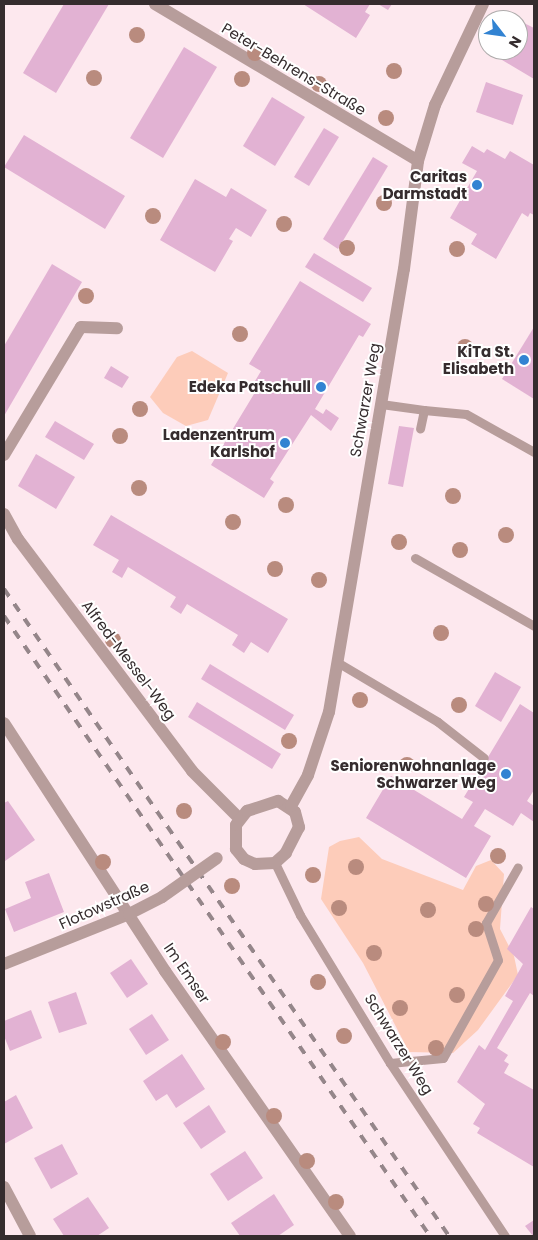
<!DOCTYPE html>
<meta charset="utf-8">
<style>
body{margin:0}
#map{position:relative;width:538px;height:1240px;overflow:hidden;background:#fde8ee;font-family:Poppins,sans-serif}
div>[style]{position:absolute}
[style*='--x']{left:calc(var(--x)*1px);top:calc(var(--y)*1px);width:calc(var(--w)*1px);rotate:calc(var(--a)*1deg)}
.green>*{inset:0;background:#fdccba}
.building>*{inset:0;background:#e2b2d3}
.service>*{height:9px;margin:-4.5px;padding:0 4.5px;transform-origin:4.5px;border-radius:4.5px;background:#b79d9b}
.minor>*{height:12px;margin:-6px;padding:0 6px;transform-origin:6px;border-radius:6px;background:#b79d9b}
.rail>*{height:4px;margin-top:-2px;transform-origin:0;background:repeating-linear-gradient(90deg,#95868a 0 9px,transparent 0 18px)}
.minor-bridge>*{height:12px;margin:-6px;padding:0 6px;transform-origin:6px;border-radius:6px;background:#b79d9b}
.trees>*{width:16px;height:16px;margin:-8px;border-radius:50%;background:#b98b7e}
.dots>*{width:14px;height:14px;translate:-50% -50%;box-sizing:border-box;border:2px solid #fff;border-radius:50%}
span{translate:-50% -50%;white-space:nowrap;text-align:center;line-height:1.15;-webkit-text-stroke:4px #fff;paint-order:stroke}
.street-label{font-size:15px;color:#352c2e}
.poi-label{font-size:15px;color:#352c2e;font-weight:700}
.right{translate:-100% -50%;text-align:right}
.frame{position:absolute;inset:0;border:5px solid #352c2e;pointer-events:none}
.north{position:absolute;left:478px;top:10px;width:50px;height:50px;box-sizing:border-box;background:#fff;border:1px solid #aeabab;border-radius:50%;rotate:120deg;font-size:14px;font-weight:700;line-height:20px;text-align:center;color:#352c2e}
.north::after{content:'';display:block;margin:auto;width:18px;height:22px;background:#3283d2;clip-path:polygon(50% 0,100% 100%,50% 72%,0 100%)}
</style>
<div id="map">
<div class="green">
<div style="clip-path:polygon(192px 351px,228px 373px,208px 420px,186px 426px,163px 413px,150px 397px,177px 357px)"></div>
<div style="clip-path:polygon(359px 837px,382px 859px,463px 890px,476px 866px,491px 860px,504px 874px,500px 929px,514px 956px,518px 975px,478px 1030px,453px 1053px,409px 1052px,363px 963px,321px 899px,329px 847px,340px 841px)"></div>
</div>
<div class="building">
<div style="clip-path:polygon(64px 4px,109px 4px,56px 93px,23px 73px)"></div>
<div style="clip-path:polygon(303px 4px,370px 4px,365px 12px,370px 15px,356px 38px)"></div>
<div style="clip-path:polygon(378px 4px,392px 4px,388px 10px)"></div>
<div style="clip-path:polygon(518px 20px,534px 28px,534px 79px,497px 57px,501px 50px,518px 50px)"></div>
<div style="clip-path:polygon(184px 47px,217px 67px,163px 158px,130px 138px)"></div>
<div style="clip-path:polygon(486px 82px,523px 95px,513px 125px,476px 112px)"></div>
<div style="clip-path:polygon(272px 97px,305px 117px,275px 166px,243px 146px)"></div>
<div style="clip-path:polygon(324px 128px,339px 137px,309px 186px,294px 177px)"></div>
<div style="clip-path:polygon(24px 135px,125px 196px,105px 229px,4px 167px)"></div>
<div style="clip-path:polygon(472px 146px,484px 153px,487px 149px,505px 159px,510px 151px,534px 165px,534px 215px,530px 213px,528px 217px,522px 213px,496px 259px,471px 244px,477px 234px,450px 218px,477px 171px,462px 163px)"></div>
<div style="clip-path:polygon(373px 157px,388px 166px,338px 249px,323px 239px)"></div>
<div style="clip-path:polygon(195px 179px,226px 197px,231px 188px,267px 210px,251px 237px,236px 228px,229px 239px,233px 241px,215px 272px,160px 240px)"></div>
<div style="clip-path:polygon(314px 253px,372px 288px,363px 302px,305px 267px)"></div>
<div style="clip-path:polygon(52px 264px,82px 282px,4px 416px,4px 346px)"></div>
<div style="clip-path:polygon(300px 281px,371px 324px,363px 337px,359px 335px,315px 409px,323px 414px,326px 409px,339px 418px,331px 431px,311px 415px,270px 479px,274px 482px,264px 498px,211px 465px,254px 394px,249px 391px,261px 371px,249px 364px)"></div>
<div style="clip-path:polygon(534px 327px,534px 399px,502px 379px)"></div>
<div style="clip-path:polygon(111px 366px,129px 377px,122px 388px,104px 378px)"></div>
<div style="clip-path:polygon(55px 421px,94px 444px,84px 460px,45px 437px)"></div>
<div style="clip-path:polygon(399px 426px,414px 428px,403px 487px,388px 484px)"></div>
<div style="clip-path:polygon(36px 454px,75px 477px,56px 509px,18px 486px)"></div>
<div style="clip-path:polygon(111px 515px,288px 619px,268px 653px,251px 642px,244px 653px,232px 645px,238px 635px,187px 604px,181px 614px,170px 607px,176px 597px,128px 567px,122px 578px,112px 572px,119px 560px,93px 545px)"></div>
<div style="clip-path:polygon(210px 664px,294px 715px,285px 730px,201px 679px)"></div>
<div style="clip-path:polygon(495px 672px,521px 687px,501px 722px,475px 706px)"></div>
<div style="clip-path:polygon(197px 702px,281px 754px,272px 769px,188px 717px)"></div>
<div style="clip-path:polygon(520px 704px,534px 713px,534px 790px,527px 801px,534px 806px,534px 822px,521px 813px,513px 826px,485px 809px,474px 826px,491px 836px,466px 878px,366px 818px,391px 776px,462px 819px,473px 802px,464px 797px)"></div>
<div style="clip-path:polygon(8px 801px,35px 840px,5px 861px,4px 803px)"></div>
<div style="clip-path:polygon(49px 873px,64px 912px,14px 932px,5px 909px,31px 898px,25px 882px)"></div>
<div style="clip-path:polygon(531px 907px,534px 909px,534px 996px,530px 993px,497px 1048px,508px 1055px,504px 1061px,509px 1064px,504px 1073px,534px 1090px,534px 1167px,477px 1133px,480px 1128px,473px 1124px,485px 1104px,457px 1082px,479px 1045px,485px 1050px,513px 1001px,505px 996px,523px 964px,507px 949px)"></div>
<div style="clip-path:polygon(131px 959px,148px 984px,127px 998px,110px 973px)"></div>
<div style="clip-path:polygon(76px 992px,87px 1024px,59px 1033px,48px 1002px)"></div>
<div style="clip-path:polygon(31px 1010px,42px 1038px,10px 1051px,4px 1036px,4px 1021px)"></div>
<div style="clip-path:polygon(152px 1014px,169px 1040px,146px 1055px,129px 1029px)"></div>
<div style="clip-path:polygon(182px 1054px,205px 1089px,176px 1108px,167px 1094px,156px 1101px,143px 1081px)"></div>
<div style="clip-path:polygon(16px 1095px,33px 1128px,4px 1144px,4px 1102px)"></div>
<div style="clip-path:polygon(209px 1105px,226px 1132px,201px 1149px,183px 1123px)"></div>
<div style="clip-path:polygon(62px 1144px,78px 1174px,51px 1189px,34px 1158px)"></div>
<div style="clip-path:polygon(245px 1151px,263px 1178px,228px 1201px,210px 1174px)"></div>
<div style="clip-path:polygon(274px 1194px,294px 1225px,278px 1236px,240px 1236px,231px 1223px)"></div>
<div style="clip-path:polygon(88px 1197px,109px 1228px,97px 1236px,64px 1236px,53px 1219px)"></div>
<div style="clip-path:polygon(534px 1220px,534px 1236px,533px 1236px,525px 1226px)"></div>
</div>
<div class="service">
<div style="--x:381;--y:404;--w:43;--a:7.9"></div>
<div style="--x:424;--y:410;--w:19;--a:102"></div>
<div style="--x:424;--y:410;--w:42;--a:5.4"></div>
<div style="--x:466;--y:414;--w:78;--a:29.2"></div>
<div style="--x:415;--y:558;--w:137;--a:29.7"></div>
<div style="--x:337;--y:662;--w:117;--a:30.7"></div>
<div style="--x:438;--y:722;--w:58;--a:38"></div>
<div style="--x:275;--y:863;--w:58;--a:64.3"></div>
<div style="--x:300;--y:915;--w:173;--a:58.7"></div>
<div style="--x:390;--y:1063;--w:208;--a:56.4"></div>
<div style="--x:390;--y:1063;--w:53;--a:-5.4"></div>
<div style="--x:443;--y:1058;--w:112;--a:-60.7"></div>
<div style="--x:498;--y:960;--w:39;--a:-108"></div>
<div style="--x:486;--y:923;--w:64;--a:-60.3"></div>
</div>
<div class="minor">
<div style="--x:155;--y:4;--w:306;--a:30.8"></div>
<div style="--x:4;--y:455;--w:149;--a:-59"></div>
<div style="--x:81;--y:327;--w:36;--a:2"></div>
<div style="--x:4;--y:514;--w:29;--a:61"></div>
<div style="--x:18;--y:539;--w:290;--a:53.1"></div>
<div style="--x:192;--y:771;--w:66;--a:45"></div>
<div style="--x:4;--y:723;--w:296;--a:57"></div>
<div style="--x:165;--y:971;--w:323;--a:55.1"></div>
<div style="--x:278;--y:801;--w:20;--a:33"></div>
<div style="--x:295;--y:812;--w:16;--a:75"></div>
<div style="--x:299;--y:827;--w:29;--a:117"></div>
<div style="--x:286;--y:853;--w:15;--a:138"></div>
<div style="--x:275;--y:863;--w:20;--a:177"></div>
<div style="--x:255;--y:864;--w:12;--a:-156"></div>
<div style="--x:244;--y:859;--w:13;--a:-129"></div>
<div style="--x:236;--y:849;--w:24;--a:-90"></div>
<div style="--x:236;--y:825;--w:18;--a:-52"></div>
<div style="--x:247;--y:811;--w:33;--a:-18"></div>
<div style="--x:291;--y:806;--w:35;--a:-61"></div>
<div style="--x:308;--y:775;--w:66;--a:-71.6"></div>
<div style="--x:329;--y:712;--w:449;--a:-80.4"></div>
<div style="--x:404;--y:269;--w:109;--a:-82.6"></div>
<div style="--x:418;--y:161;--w:59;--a:-73.1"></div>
<div style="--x:435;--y:105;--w:112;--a:-64.6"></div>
<div style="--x:4;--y:964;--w:135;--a:-21.8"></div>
<div style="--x:129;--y:914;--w:37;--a:-27"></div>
<div style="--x:4;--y:1187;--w:55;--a:62"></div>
</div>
<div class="rail">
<div style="--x:4;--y:589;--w:785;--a:55.48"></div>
<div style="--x:4;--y:616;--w:752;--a:55.51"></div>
</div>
<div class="minor-bridge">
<div style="--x:162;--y:897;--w:67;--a:-35.3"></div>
</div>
<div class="trees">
<div style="left:137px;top:35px"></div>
<div style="left:255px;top:53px"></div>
<div style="left:394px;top:71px"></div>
<div style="left:94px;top:78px"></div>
<div style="left:242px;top:79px"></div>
<div style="left:319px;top:84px"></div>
<div style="left:386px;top:118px"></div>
<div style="left:384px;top:203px"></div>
<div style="left:153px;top:216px"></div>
<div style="left:284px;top:224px"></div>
<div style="left:347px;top:248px"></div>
<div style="left:457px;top:249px"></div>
<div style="left:86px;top:296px"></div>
<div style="left:240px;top:334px"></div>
<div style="left:465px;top:347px"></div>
<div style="left:140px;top:409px"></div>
<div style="left:120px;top:436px"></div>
<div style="left:139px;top:488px"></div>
<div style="left:453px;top:496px"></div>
<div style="left:286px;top:505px"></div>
<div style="left:233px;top:522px"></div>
<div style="left:506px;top:535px"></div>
<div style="left:399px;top:542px"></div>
<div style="left:460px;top:550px"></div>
<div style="left:275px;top:569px"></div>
<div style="left:319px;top:580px"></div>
<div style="left:441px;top:633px"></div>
<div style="left:113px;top:640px"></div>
<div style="left:360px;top:700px"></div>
<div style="left:459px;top:705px"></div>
<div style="left:289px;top:741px"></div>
<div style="left:407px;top:765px"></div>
<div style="left:184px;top:811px"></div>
<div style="left:498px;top:856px"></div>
<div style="left:103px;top:862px"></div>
<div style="left:356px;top:867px"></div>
<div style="left:313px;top:875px"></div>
<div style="left:232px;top:886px"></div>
<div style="left:486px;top:904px"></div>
<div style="left:339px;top:908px"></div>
<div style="left:428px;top:910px"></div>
<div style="left:476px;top:929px"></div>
<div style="left:374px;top:953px"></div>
<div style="left:318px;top:982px"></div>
<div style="left:457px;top:995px"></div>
<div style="left:400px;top:1008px"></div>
<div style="left:344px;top:1036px"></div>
<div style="left:223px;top:1042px"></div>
<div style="left:436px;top:1048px"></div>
<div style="left:274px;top:1116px"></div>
<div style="left:307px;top:1161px"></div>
<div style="left:336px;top:1202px"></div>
</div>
<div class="dots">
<div style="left:477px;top:185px;background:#3283d2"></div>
<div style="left:524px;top:360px;background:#3283d2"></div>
<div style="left:321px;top:387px;background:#3283d2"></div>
<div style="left:285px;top:443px;background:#3283d2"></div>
<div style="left:506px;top:774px;background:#3283d2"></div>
</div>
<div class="street-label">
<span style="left:294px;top:69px;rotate:31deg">Peter-Behrens-Straße</span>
<span style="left:365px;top:400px;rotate:-80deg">Schwarzer Weg</span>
<span style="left:129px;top:660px;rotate:53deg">Alfred-Messel-Weg</span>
<span style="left:104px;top:905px;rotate:-24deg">Flotowstraße</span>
<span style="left:187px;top:973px;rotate:56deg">Im Emser</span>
<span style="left:399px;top:1044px;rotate:58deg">Schwarzer Weg</span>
</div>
<div class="poi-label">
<span class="right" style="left:467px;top:185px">Caritas<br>Darmstadt</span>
<span class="right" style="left:514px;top:360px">KiTa St.<br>Elisabeth</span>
<span class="right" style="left:311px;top:387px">Edeka Patschull</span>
<span class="right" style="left:275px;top:443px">Ladenzentrum<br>Karlshof</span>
<span class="right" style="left:496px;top:774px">Seniorenwohnanlage<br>Schwarzer Weg</span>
</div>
<div class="frame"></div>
<div class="north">N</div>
</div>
